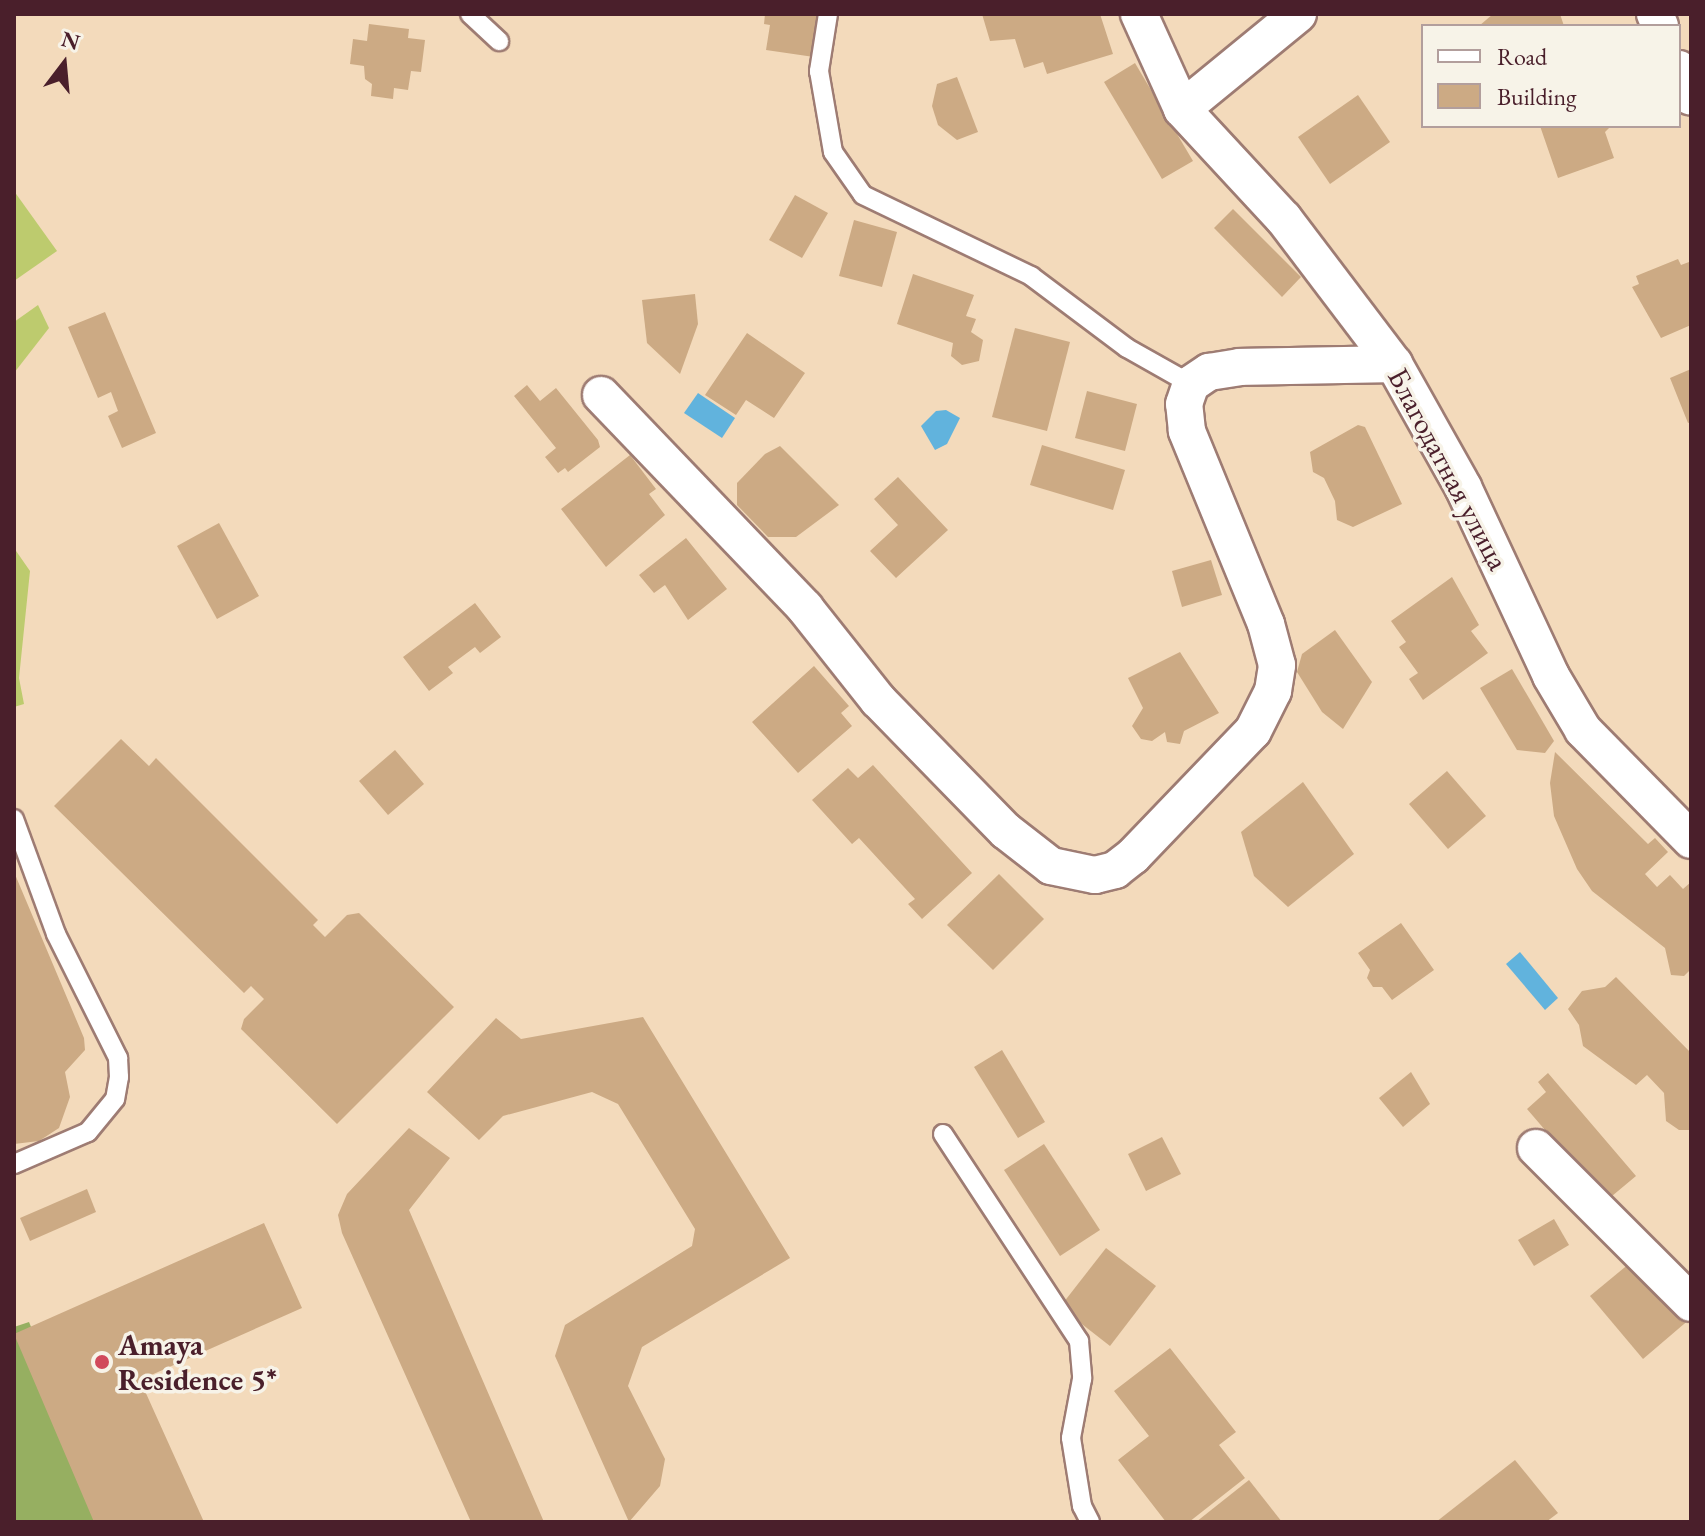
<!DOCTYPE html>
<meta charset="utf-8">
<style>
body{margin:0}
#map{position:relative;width:1705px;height:1536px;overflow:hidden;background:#f3dabb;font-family:"EB Garamond",serif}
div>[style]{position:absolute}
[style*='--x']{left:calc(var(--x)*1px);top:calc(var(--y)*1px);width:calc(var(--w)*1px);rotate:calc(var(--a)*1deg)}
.green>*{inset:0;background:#bdcb6e}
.forest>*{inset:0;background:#96af61}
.water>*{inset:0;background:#61b3dd}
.building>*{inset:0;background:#ccaa84}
.roads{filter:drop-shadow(2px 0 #9e7c73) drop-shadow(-2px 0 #9e7c73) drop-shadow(0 2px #9e7c73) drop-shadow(0 -2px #9e7c73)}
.service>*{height:18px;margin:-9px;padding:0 9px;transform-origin:9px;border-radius:9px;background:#fff}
.minor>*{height:36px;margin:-18px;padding:0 18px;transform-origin:18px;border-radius:18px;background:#fff}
.dots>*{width:22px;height:22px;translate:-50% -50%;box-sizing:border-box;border:4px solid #f7f3e8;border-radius:50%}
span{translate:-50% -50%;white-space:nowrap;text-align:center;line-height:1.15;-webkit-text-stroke:7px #f7f3e8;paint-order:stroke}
.street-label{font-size:30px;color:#4a1f2b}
.poi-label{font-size:30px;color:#4a1f2b;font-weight:700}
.left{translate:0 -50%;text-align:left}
.frame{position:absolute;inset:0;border:16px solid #4a1f2b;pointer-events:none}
.legend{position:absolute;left:1421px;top:24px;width:260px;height:104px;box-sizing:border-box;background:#f7f3e8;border:2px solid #b29e9c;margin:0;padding:10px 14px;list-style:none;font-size:24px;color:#4a1f2b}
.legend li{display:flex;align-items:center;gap:16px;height:40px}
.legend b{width:40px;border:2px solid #b29e9c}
.north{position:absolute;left:24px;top:24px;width:80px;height:80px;-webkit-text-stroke:6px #f7f3e8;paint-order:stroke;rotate:16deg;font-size:22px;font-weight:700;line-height:32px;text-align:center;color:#4a1f2b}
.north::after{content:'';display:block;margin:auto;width:28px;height:36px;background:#4a1f2b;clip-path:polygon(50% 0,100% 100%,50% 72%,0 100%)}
</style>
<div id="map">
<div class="green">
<div style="clip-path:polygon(14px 191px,57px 251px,14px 281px)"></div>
<div style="clip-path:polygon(38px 305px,49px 328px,14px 373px,14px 322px)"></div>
<div style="clip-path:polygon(14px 548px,30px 571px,19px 678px,24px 704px,14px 707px)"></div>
</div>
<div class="forest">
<div style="clip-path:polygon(29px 1322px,111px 1522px,14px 1522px,14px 1327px)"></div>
</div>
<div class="water">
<div style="clip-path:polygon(698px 393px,735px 418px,722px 438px,684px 413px)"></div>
<div style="clip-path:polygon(946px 410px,960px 418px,947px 444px,935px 450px,921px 426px,936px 411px)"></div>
<div style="clip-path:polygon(1520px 952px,1558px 998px,1545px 1010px,1506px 964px)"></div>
</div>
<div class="building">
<div style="clip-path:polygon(765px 14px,820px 14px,814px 57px,766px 50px,770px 25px,764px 24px)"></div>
<div style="clip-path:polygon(982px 14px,1100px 14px,1113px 54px,1047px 74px,1043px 62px,1024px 68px,1015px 39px,990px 41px)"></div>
<div style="clip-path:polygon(1493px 14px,1560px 14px,1564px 26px,1479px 26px)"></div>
<div style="clip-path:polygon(369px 24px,409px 29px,408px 38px,425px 40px,421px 72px,411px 71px,408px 90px,394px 88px,393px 99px,371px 96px,372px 84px,365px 79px,364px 66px,350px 64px,353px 39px,367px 41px)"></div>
<div style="clip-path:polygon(1135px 63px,1193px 161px,1162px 179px,1104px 82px)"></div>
<div style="clip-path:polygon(957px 77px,978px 132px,957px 140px,938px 125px,932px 106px,937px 84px)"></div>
<div style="clip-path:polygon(1358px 95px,1390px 142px,1330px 184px,1298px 137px)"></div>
<div style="clip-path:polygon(1540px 126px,1611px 126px,1605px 132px,1614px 158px,1558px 178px)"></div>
<div style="clip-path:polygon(795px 195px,828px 213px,802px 258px,769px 240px)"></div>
<div style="clip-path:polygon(1233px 209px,1301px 277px,1282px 297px,1214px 228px)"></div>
<div style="clip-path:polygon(854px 220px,897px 232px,882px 287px,839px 276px)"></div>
<div style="clip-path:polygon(1678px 259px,1681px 265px,1689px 262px,1691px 267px,1691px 325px,1661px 338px,1632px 287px,1639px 284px,1636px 276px)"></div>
<div style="clip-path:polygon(913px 274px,974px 295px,966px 316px,976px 319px,971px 332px,983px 340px,979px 361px,962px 365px,951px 356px,953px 343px,897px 324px)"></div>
<div style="clip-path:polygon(695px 294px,698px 324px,680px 374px,647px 343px,642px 300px)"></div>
<div style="clip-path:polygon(105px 312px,156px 433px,122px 448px,108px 416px,118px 411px,111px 392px,98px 398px,68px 327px)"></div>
<div style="clip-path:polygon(1015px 328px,1070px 342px,1047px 431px,992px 417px)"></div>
<div style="clip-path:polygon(747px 333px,805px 373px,774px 418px,746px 400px,736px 415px,705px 395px)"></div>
<div style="clip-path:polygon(1691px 369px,1691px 422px,1688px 423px,1670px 378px)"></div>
<div style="clip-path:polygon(527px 385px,540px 401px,556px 388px,598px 440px,600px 447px,568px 472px,565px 468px,558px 473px,545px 457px,556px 448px,514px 396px)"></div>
<div style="clip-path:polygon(1087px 391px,1137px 404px,1125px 451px,1075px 438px)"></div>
<div style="clip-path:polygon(1358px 425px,1365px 427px,1402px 504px,1353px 527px,1337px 520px,1335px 501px,1324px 478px,1313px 472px,1310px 452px)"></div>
<div style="clip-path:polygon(1042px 445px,1125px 470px,1113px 510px,1030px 485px)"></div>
<div style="clip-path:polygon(780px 446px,839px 505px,796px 537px,768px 537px,737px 505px,737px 483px,765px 454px)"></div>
<div style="clip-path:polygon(630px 455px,656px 489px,649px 494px,665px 515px,606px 567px,561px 509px)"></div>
<div style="clip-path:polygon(898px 477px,948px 530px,896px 578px,870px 551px,898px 525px,874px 499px)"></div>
<div style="clip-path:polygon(219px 523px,259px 596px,217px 619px,177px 546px)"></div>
<div style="clip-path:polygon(686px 538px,727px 589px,688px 620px,665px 585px,654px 593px,639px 575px)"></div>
<div style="clip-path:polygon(1211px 560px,1222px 595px,1182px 607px,1172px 571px)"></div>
<div style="clip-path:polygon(1452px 577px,1479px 625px,1471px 631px,1488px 653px,1423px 700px,1409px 679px,1418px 673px,1399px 647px,1406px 642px,1391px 621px)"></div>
<div style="clip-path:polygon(475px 603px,501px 637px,480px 653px,475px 647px,448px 667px,453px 673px,429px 691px,403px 657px)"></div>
<div style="clip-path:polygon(1335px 630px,1372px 682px,1343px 729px,1322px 712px,1297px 672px,1302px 654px)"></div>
<div style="clip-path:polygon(1180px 652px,1219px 713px,1184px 731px,1180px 744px,1167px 742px,1165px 732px,1152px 741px,1141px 739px,1132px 726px,1143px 708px,1128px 678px)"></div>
<div style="clip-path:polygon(814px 666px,849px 706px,841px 713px,852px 726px,798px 773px,752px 722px)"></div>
<div style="clip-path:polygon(1512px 669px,1554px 741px,1545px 753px,1517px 750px,1480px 688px)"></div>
<div style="clip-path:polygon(121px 739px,149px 766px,156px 758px,318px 920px,313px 925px,325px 937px,347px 915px,359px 913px,454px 1007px,337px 1124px,241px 1029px,244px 1019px,264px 999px,251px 986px,244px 993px,54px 806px)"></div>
<div style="clip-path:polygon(395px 750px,424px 784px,388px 815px,359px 781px)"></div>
<div style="clip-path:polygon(1555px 752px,1648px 844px,1655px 838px,1668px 852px,1645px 874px,1657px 887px,1670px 875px,1683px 889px,1691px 882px,1691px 969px,1684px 976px,1671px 975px,1665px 948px,1592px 891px,1577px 869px,1554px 816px,1550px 783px)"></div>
<div style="clip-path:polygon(873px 765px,972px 873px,922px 919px,908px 904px,915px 899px,859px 838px,852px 844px,812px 800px,848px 768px,858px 778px)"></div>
<div style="clip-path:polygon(1447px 771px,1486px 816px,1448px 849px,1409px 804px)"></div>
<div style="clip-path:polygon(1303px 782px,1354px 854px,1288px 907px,1254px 876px,1241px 832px)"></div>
<div style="clip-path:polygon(14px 872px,84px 1038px,85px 1050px,65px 1072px,70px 1097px,59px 1128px,39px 1141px,14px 1144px)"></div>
<div style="clip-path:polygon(999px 874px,1044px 919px,993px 970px,947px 925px)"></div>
<div style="clip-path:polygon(1401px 923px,1434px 970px,1392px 1000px,1382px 987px,1373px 987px,1367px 978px,1370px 970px,1358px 953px)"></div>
<div style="clip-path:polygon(1616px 977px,1691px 1053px,1691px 1130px,1679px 1130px,1666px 1121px,1664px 1093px,1647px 1075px,1636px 1085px,1583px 1046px,1579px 1025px,1568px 1009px,1582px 991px,1605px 987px)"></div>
<div style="clip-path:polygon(643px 1017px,790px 1258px,642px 1347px,628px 1386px,665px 1459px,660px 1486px,629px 1522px,555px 1356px,565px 1325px,692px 1246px,695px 1229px,618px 1104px,592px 1092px,503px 1116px,479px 1140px,427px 1092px,496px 1018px,521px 1039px)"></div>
<div style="clip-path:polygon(1002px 1050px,1045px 1122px,1018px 1138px,974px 1067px)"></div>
<div style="clip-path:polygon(1411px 1072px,1430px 1104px,1403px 1127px,1379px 1098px)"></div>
<div style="clip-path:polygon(1548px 1073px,1636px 1176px,1606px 1201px,1527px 1109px,1546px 1092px,1538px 1082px)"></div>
<div style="clip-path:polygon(409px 1128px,450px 1158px,409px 1210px,544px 1522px,471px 1522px,342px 1233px,338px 1215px,347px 1194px)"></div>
<div style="clip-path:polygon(1162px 1137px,1181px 1174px,1146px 1191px,1128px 1154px)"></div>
<div style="clip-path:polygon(1044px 1144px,1100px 1230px,1060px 1256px,1004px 1170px)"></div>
<div style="clip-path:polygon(87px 1189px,96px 1212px,30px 1241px,20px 1218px)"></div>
<div style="clip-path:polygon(1554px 1219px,1569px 1245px,1534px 1266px,1518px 1240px)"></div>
<div style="clip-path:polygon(264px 1223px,302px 1308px,140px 1380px,204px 1522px,94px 1522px,14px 1334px)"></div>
<div style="clip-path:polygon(1106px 1248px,1156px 1286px,1110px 1346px,1060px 1307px)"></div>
<div style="clip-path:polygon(1636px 1258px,1691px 1318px,1643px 1359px,1590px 1296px)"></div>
<div style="clip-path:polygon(1170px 1348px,1236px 1432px,1219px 1445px,1245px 1478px,1189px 1522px,1166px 1522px,1118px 1460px,1149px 1436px,1114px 1391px)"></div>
<div style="clip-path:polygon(1515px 1460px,1558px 1513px,1546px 1522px,1436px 1522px)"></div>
<div style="clip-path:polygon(1249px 1480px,1282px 1522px,1196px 1522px)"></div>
</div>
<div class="roads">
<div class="service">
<div style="--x:470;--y:14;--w:40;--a:43"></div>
<div style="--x:828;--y:14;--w:58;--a:99"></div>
<div style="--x:819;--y:71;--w:82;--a:80.2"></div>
<div style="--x:833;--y:152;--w:52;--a:55.1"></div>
<div style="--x:863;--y:195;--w:187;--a:25.7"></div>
<div style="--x:1031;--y:276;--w:120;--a:36.9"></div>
<div style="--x:1127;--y:348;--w:73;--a:29.4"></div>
<div style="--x:14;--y:819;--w:122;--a:69.9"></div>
<div style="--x:56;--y:934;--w:139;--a:63.4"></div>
<div style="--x:118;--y:1058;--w:19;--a:87"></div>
<div style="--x:119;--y:1077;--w:22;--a:100"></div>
<div style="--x:115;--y:1099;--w:43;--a:129.3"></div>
<div style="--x:88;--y:1132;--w:81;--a:156.6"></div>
<div style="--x:943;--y:1134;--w:248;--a:56.7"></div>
<div style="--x:1079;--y:1341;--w:38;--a:85"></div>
<div style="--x:1082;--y:1379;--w:60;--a:100.6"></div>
<div style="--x:1071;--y:1438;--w:69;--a:80.8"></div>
<div style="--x:1082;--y:1506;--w:18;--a:63"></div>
</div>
<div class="minor">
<div style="--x:1139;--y:14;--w:104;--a:65.6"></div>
<div style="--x:1182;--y:109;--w:150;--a:47.2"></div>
<div style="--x:1284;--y:219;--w:182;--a:52.8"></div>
<div style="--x:1394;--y:364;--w:141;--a:60.7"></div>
<div style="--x:1463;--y:487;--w:208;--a:65"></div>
<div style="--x:1551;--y:676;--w:63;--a:59.3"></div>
<div style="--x:1583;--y:730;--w:154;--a:45.5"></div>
<div style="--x:1655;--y:14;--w:13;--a:67"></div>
<div style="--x:1679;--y:69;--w:30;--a:67"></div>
<div style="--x:1182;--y:109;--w:150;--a:-39.3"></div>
<div style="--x:601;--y:395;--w:295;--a:46.2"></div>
<div style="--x:805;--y:608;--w:117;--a:51.6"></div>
<div style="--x:878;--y:700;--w:183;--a:45.7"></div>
<div style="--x:1006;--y:831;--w:57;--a:37.9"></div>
<div style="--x:1051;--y:866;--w:45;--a:11.6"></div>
<div style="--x:1095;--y:875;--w:21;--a:-14"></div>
<div style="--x:1115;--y:870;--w:23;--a:-38"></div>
<div style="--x:1133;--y:856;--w:173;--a:-46.2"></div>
<div style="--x:1253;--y:731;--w:45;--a:-63.4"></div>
<div style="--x:1273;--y:691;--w:26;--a:-81"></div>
<div style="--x:1277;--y:665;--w:42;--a:-105"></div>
<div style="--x:1266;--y:624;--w:209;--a:-112.3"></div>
<div style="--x:1187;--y:431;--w:27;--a:-96"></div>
<div style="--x:1184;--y:404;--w:21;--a:-71"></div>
<div style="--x:1191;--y:384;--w:22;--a:-34"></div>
<div style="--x:1209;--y:372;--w:31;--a:-9"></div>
<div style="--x:1240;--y:367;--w:154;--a:-1.1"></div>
<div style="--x:1536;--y:1148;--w:219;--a:45"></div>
</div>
</div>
<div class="dots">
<div style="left:102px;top:1362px;background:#d1495b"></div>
</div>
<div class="street-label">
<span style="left:1448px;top:469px;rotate:62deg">Благодатная улица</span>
</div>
<div class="poi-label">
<span class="left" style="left:118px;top:1362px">Amaya<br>Residence 5*</span>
</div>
<div class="frame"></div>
<ul class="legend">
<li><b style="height:10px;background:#fff"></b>Road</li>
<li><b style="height:22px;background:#ccaa84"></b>Building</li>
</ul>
<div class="north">N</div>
</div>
